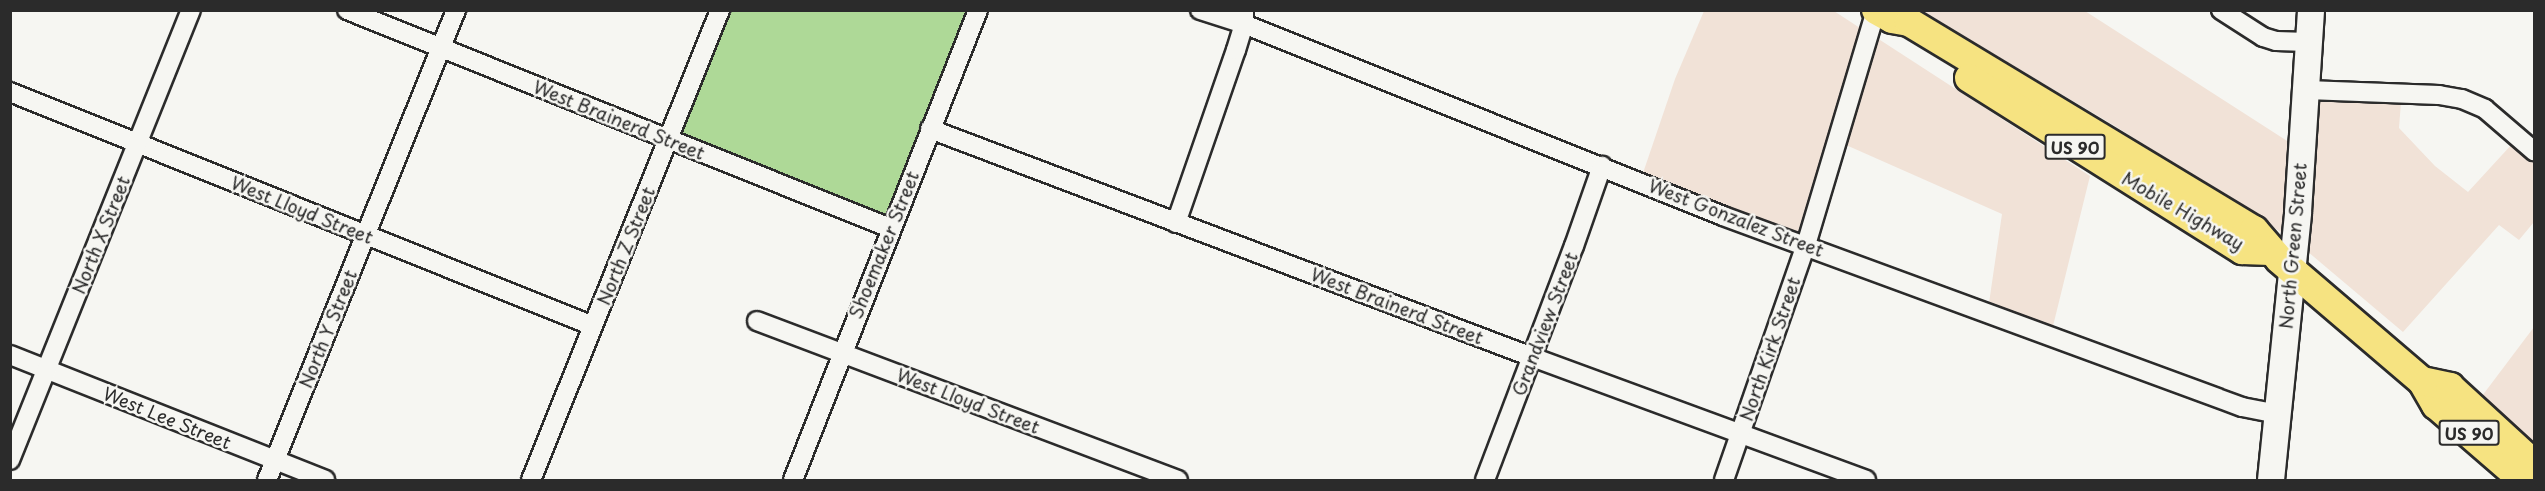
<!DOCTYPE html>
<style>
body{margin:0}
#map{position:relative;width:2545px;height:491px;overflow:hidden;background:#f6f6f2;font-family:"Playpen Sans",sans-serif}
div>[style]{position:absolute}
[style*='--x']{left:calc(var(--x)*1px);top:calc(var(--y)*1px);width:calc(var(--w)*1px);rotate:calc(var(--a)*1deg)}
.built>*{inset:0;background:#f1e2d7}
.green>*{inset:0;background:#aed997}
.roads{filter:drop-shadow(2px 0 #2b2b2b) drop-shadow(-2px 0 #2b2b2b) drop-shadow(0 2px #2b2b2b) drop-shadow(0 -2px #2b2b2b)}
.street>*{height:18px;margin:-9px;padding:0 9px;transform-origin:9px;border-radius:9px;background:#f6f6f2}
.secondary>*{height:26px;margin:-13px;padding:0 13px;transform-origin:13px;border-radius:13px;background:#f6f6f2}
.primary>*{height:28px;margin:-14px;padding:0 14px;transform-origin:14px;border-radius:14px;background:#f6e381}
span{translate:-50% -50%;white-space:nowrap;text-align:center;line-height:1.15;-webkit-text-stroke:5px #f6f6f2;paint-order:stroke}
.shield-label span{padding:2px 4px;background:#f6f6f2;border:2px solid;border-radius:4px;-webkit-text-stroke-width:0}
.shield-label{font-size:16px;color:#2b2b2b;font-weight:700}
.street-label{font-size:18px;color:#2b2b2b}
.frame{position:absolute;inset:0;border:12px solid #2b2b2b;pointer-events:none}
</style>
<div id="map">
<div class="built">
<div style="clip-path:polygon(1704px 11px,1834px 11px,1863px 30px,1801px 235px,1643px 173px,1675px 79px)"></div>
<div style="clip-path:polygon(1921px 11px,2085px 11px,2295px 146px,2287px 236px,2115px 126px)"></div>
<div style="clip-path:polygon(1877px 38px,2090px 176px,2053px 326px,1989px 303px,2002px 214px,1846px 145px)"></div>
<div style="clip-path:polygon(2313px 99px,2401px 102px,2399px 128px,2435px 166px,2468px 192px,2513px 143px,2534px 163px,2534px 222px,2519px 240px,2499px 225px,2403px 332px,2301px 246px)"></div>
<div style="clip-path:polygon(2534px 327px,2534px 445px,2482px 396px)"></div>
</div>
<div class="green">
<div style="clip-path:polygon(728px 11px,970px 11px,887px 217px,678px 134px)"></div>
</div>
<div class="roads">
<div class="street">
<div style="--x:347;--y:10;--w:585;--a:21.87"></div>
<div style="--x:1200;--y:10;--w:46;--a:17.7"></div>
<div style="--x:1244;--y:24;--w:516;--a:21.84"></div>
<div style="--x:1723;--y:216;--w:553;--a:20.2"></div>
<div style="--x:2242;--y:407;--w:36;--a:11"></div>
<div style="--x:2221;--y:10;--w:50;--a:32.7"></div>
<div style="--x:2263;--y:37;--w:14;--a:17"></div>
<div style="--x:2276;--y:41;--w:32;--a:2"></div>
<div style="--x:2307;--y:90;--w:132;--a:2.2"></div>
<div style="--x:2439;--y:95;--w:23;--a:10"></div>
<div style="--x:2462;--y:99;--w:25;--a:23"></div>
<div style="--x:2485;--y:109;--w:65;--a:40.6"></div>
<div style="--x:10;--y:92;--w:628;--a:21.87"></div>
<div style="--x:930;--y:129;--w:644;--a:20.74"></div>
<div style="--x:1532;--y:357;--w:356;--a:20.2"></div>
<div style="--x:1176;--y:223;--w:183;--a:-70.9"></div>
<div style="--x:1236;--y:50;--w:27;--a:-73"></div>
<div style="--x:1244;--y:24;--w:14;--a:-90"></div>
<div style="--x:757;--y:321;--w:450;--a:20.7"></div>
<div style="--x:10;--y:355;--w:339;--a:21.6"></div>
<div style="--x:10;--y:460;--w:485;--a:-68.1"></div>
<div style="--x:267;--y:480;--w:507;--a:-68.09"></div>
<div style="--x:531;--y:480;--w:507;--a:-68.09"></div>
<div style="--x:793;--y:480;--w:505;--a:-68.51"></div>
<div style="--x:1485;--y:480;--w:250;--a:-69.2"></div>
<div style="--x:1574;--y:246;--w:85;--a:-70.7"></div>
<div style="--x:1724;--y:480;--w:249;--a:-70.8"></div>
<div style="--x:1806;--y:245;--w:245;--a:-73.4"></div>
</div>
<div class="secondary">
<div style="--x:2271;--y:480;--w:269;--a:-84.2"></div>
<div style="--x:2298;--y:212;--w:202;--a:-86.3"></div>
</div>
<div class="primary">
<div style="--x:1876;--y:10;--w:18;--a:29"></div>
<div style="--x:1892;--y:19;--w:17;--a:10"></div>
<div style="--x:1909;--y:22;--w:403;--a:31.1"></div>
<div style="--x:2254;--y:230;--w:38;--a:49"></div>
<div style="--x:2279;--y:259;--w:188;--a:40.5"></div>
<div style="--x:2422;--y:381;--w:28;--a:60"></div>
<div style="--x:2436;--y:405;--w:115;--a:40.8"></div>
<div style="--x:1969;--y:78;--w:323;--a:32.2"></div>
<div style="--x:2242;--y:250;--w:28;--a:2"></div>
<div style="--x:2422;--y:381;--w:29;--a:12"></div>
<div style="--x:2450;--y:387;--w:114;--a:42.5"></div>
</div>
</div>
<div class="shield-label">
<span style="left:2075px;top:147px">US 90</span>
<span style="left:2469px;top:433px">US 90</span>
</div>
<div class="street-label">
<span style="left:619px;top:120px;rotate:22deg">West Brainerd Street</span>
<span style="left:302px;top:210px;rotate:22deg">West Lloyd Street</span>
<span style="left:2183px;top:211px;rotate:30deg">Mobile Highway</span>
<span style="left:1736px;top:218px;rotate:21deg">West Gonzalez Street</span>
<span style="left:101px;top:235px;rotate:-68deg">North X Street</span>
<span style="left:884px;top:245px;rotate:-68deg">Shoemaker Street</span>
<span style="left:626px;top:246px;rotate:-68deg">North Z Street</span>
<span style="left:2293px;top:246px;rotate:-85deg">North Green Street</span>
<span style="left:1397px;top:306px;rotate:21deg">West Brainerd Street</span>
<span style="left:1545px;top:324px;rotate:-69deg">Grandview Street</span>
<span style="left:328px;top:329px;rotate:-68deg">North Y Street</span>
<span style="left:1770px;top:349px;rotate:-71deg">North Kirk Street</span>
<span style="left:968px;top:401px;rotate:21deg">West Lloyd Street</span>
<span style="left:167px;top:418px;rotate:22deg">West Lee Street</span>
</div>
<div class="frame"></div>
</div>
